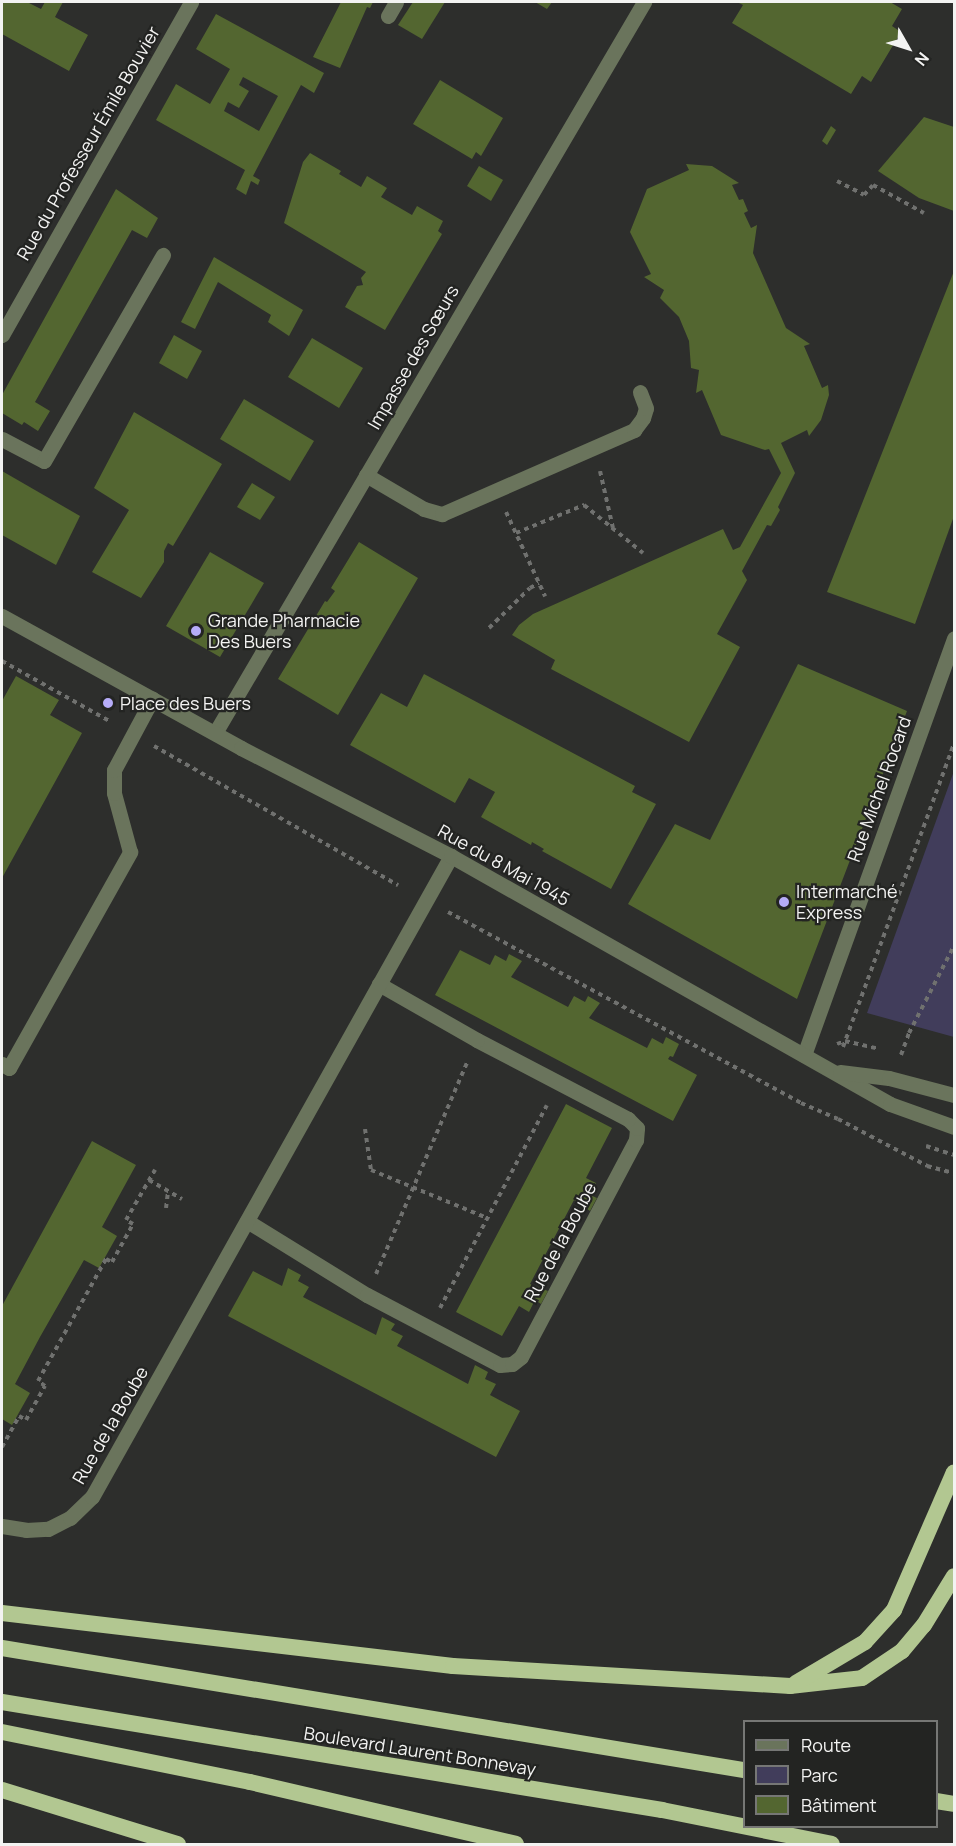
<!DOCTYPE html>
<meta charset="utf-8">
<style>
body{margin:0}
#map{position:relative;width:956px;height:1846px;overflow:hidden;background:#2d2e2c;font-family:Manrope,sans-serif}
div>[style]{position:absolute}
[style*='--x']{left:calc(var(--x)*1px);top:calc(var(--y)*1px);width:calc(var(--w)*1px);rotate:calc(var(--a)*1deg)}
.green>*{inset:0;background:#413d5b}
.building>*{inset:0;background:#536630}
.path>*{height:4px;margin-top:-2px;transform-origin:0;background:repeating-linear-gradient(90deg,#70716f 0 4.5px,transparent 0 9px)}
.service>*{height:15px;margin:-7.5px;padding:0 7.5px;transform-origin:7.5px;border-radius:7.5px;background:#6a745c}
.minor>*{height:15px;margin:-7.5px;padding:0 7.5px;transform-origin:7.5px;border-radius:7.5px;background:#6a745c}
.tertiary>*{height:15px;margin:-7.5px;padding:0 7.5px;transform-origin:7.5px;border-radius:7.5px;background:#6a745c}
.trunk>*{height:16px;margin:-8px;padding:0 8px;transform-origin:8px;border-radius:8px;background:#b2c791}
.dots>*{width:16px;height:16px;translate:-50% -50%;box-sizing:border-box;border:3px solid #232422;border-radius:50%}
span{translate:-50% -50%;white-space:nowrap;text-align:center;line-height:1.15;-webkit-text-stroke:4.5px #232422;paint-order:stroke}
.street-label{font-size:18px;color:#f3f3f2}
.poi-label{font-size:18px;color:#f3f3f2}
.left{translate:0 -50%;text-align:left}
.frame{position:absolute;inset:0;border:3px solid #f3f3f2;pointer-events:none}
.legend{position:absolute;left:743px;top:1720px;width:195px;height:108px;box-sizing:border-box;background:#232422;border:2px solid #767775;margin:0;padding:8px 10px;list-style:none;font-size:18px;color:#f3f3f2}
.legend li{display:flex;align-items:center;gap:12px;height:30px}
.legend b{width:30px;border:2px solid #767775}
.north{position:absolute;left:878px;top:18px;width:60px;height:60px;-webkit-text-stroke:4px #232422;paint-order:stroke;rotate:129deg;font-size:16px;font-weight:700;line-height:24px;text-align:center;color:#f3f3f2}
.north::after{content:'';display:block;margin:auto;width:21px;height:27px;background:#f3f3f2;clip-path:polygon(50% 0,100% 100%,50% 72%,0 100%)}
</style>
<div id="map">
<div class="green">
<div style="clip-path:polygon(954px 771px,954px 1037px,867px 1013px)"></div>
</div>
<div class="building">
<div style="clip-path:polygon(2px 2px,27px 2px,41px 9px,45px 2px,63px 2px,55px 17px,88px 35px,69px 71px,2px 34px)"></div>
<div style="clip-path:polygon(341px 2px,373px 2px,370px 8px,367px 7px,340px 68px,313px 57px)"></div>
<div style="clip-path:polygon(413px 2px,445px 2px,422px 39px,398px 25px)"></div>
<div style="clip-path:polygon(535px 2px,552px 2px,547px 9px)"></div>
<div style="clip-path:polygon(737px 2px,890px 2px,902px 9px,892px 26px,901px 32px,871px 82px,862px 76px,851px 94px,732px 23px,743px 5px)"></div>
<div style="clip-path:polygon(evenodd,216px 14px,324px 73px,314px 93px,301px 85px,253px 176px,260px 180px,258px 185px,251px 181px,246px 195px,236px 189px,245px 170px,156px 120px,176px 84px,210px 104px,230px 69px,196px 49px,216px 14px,243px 77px,278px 96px,259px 131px,224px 111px,228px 102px,239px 108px,249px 91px,239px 85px,243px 77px)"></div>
<div style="clip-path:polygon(440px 80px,503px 118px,481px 156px,476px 152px,472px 159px,413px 124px)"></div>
<div style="clip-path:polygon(924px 117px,954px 127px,954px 211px,919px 198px,878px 171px)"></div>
<div style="clip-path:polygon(831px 126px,836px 130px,827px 145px,822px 141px)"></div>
<div style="clip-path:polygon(310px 153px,341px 171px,339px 174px,361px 187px,367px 176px,387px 188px,381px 197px,412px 215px,417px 206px,443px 221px,438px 231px,442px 234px,385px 330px,345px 307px,357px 286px,363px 285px,361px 278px,366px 272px,284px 223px,303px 162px)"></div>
<div style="clip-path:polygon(686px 164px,712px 166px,739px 183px,732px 185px,739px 200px,743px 199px,748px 211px,744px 213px,751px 228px,757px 225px,753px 253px,786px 328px,810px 344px,804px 346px,822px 388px,828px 385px,829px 395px,821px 420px,809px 436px,807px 430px,781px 443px,795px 473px,778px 507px,780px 510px,771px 526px,767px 525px,742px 571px,747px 580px,717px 634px,740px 647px,689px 742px,551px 669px,555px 660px,512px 635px,519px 625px,533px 614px,723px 529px,733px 550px,740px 547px,781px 473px,769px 449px,765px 450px,721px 435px,702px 390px,696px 393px,699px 370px,691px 368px,689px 341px,679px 317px,660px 298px,664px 290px,644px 277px,651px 274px,630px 232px,647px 189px,689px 170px)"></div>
<div style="clip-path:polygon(479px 166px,503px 180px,491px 201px,467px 186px)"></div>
<div style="clip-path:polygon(116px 189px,158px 218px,147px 238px,132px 230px,35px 402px,50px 411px,38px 431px,24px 422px,22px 425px,2px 413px,2px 395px)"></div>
<div style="clip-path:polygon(214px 257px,303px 310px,289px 336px,268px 322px,271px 315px,218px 282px,195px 329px,181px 322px)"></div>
<div style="clip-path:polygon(954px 271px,954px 516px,915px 624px,827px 592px)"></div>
<div style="clip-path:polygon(174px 335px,202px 351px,187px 379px,159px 363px)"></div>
<div style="clip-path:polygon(312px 338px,363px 368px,339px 408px,288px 377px)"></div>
<div style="clip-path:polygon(244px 399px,314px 441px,290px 481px,220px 439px)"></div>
<div style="clip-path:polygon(134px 412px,222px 464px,173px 546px,168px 543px,164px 551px,164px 562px,141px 598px,92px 572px,129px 510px,94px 488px)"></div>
<div style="clip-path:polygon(2px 471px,80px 516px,56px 565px,2px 535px)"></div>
<div style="clip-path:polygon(252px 483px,275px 497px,260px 520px,237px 507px)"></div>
<div style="clip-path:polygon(359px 542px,418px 578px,338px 715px,278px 679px,325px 601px,327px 602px,335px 591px,331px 588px)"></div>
<div style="clip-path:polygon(210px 552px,264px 583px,220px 657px,166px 626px)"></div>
<div style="clip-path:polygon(798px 664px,907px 711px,797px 999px,628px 904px,675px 824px,710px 840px)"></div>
<div style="clip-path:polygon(424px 674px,635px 786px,632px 792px,656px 804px,611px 889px,542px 851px,544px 849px,532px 842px,531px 845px,481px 817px,495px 792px,469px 778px,455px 803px,350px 745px,381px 693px,407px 707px)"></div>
<div style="clip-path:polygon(16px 676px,59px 700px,50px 715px,82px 733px,2px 878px,2px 701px)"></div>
<div style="clip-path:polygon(460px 950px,490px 965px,495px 955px,506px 961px,509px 954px,522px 961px,511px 977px,568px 1007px,574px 996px,585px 1002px,588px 996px,600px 1003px,589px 1018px,647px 1048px,652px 1038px,663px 1044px,666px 1037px,679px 1044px,673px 1057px,670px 1056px,668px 1059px,697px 1075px,673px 1121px,435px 995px)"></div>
<div style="clip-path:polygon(566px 1104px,612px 1128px,586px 1178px,596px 1183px,590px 1195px,597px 1198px,590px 1211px,574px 1200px,530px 1284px,548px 1291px,541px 1304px,535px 1300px,529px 1312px,519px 1306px,502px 1336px,456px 1312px)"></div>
<div style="clip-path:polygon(92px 1141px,136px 1165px,102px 1227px,117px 1236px,99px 1268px,84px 1260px,40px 1337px,15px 1384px,30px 1393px,12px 1425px,2px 1419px,2px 1306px)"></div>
<div style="clip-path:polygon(288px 1268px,301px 1275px,298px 1281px,309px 1287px,303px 1297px,376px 1335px,382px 1317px,395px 1324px,391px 1330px,403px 1336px,397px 1346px,468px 1384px,475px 1365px,488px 1372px,485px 1379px,496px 1384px,490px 1395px,520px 1411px,496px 1457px,228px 1316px,253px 1271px,282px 1286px)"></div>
</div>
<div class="path">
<div style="--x:837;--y:181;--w:30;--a:27"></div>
<div style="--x:864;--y:195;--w:13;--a:-48"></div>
<div style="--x:873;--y:185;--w:58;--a:28.8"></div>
<div style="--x:600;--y:471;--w:58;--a:77.2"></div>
<div style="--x:506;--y:512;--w:93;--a:65.1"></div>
<div style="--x:516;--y:533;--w:74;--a:-22.4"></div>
<div style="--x:584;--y:505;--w:76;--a:39.1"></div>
<div style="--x:489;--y:628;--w:57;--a:-44.3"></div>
<div style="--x:530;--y:588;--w:10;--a:-29"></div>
<div style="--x:2;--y:661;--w:125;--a:29.2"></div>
<div style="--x:154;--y:746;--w:281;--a:29.7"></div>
<div style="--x:448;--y:912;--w:401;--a:28.4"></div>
<div style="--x:801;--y:1103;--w:40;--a:23.4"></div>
<div style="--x:838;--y:1119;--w:101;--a:27.8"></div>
<div style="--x:927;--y:1166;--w:28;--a:15"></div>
<div style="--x:837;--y:1044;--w:9;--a:-21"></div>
<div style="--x:845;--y:1041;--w:35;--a:13"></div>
<div style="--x:843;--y:1047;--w:324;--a:-69.9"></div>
<div style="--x:901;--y:1055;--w:23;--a:-70"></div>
<div style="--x:909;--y:1033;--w:98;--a:-62.7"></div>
<div style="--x:365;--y:1129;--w:41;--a:81.7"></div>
<div style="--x:371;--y:1170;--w:126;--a:22.5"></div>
<div style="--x:926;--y:1146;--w:29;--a:18"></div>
<div style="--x:149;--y:1180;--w:38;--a:30"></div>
<div style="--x:166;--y:1208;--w:17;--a:-83"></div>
<div style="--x:376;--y:1274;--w:230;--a:-66.7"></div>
<div style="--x:440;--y:1308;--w:229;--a:-62.2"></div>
<div style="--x:2;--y:1447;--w:35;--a:-61"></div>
<div style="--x:19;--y:1416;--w:8;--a:30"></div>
<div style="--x:26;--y:1420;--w:39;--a:-61"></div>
<div style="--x:45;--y:1386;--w:9;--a:-144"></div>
<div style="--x:38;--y:1381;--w:140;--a:-60.9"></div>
<div style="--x:106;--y:1259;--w:7;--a:27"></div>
<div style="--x:112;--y:1262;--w:43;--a:-61.1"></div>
<div style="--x:133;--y:1224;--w:8;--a:-150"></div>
<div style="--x:126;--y:1220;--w:58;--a:-59.9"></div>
</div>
<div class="service">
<div style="--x:388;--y:16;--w:16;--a:-60"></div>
<div style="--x:2;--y:439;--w:47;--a:27.6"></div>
<div style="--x:44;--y:461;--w:238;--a:-60"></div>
<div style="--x:366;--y:475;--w:67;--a:30.4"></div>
<div style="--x:424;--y:509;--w:19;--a:16"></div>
<div style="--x:442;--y:514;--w:210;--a:-23.6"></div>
<div style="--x:634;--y:430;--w:15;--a:-53"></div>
<div style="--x:643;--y:418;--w:10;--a:-73"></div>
<div style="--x:646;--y:408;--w:17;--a:-111"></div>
<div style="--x:2;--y:1064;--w:8;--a:30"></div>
<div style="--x:9;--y:1068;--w:248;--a:-60.7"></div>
<div style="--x:130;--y:852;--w:61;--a:-105.2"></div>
<div style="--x:114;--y:793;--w:23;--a:-90"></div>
<div style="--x:114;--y:770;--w:81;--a:-61.8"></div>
<div style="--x:247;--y:1221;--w:141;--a:31.7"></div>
<div style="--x:367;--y:1295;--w:150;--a:27.8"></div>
<div style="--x:500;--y:1365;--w:12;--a:-5"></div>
<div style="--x:512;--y:1364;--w:11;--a:-38"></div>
<div style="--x:521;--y:1357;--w:246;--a:-62.1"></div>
<div style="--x:636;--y:1140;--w:12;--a:-85"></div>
<div style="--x:637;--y:1128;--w:13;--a:-135"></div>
<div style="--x:628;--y:1119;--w:170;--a:-152.4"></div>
<div style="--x:477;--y:1040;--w:113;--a:-150.3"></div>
<div style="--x:2;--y:1526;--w:24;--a:9"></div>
<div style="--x:26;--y:1530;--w:22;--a:-3"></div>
<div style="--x:48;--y:1529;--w:25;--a:-27"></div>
<div style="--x:70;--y:1518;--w:30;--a:-44"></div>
<div style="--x:92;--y:1497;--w:735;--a:-60.75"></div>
</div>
<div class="minor">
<div style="--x:2;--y:335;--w:383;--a:-60.4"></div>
<div style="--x:215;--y:733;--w:848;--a:-59.59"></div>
<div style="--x:804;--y:1055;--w:443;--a:-70.2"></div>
</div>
<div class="tertiary">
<div style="--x:2;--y:616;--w:273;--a:28.9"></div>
<div style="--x:241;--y:748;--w:236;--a:27.2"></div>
<div style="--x:451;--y:856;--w:504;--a:29.46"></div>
<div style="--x:890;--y:1104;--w:68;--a:19.8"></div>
<div style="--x:840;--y:1072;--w:49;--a:7"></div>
<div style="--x:889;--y:1078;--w:67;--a:14.7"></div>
</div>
<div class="trunk">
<div style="--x:2;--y:1613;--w:454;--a:6.7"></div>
<div style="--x:453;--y:1666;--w:338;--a:3.4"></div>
<div style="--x:790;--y:1686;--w:72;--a:-6.3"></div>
<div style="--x:862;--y:1678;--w:48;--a:-34"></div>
<div style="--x:902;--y:1651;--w:34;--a:-50"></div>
<div style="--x:924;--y:1625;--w:57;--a:-58.5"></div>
<div style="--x:2;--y:1648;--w:752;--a:9.34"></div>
<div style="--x:796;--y:1683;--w:80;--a:-30.7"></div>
<div style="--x:865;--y:1642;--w:43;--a:-47.8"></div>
<div style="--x:894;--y:1610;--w:150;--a:-66.5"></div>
<div style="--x:2;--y:1702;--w:669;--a:9.29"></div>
<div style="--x:662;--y:1810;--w:173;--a:11.3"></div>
<div style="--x:2;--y:1732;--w:253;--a:11.4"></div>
<div style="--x:250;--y:1782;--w:273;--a:13.1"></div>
<div style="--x:2;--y:1790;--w:184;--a:17.1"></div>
<div style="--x:936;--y:1801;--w:18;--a:9"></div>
</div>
<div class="dots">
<div style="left:196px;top:631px;background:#b6acf8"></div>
<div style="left:108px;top:703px;background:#b6acf8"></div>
<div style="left:784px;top:902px;background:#b6acf8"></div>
</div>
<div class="street-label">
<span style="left:88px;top:143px;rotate:-60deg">Rue du Professeur Émile Bouvier</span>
<span style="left:413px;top:357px;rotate:-60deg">Impasse des Sœurs</span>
<span style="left:879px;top:789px;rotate:-70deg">Rue Michel Rocard</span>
<span style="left:504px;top:865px;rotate:29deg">Rue du 8 Mai 1945</span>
<span style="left:560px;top:1242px;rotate:-62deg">Rue de la Boube</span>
<span style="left:110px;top:1425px;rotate:-60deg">Rue de la Boube</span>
<span style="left:420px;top:1751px;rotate:9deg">Boulevard Laurent Bonnevay</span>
</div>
<div class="poi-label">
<span class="left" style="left:208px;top:631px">Grande Pharmacie<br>Des Buers</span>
<span class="left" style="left:120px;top:703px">Place des Buers</span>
<span class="left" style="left:796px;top:902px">Intermarché<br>Express</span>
</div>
<div class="frame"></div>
<ul class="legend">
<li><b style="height:8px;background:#6a745c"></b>Route</li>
<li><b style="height:16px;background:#413d5b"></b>Parc</li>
<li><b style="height:16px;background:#536630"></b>Bâtiment</li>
</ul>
<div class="north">N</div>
</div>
